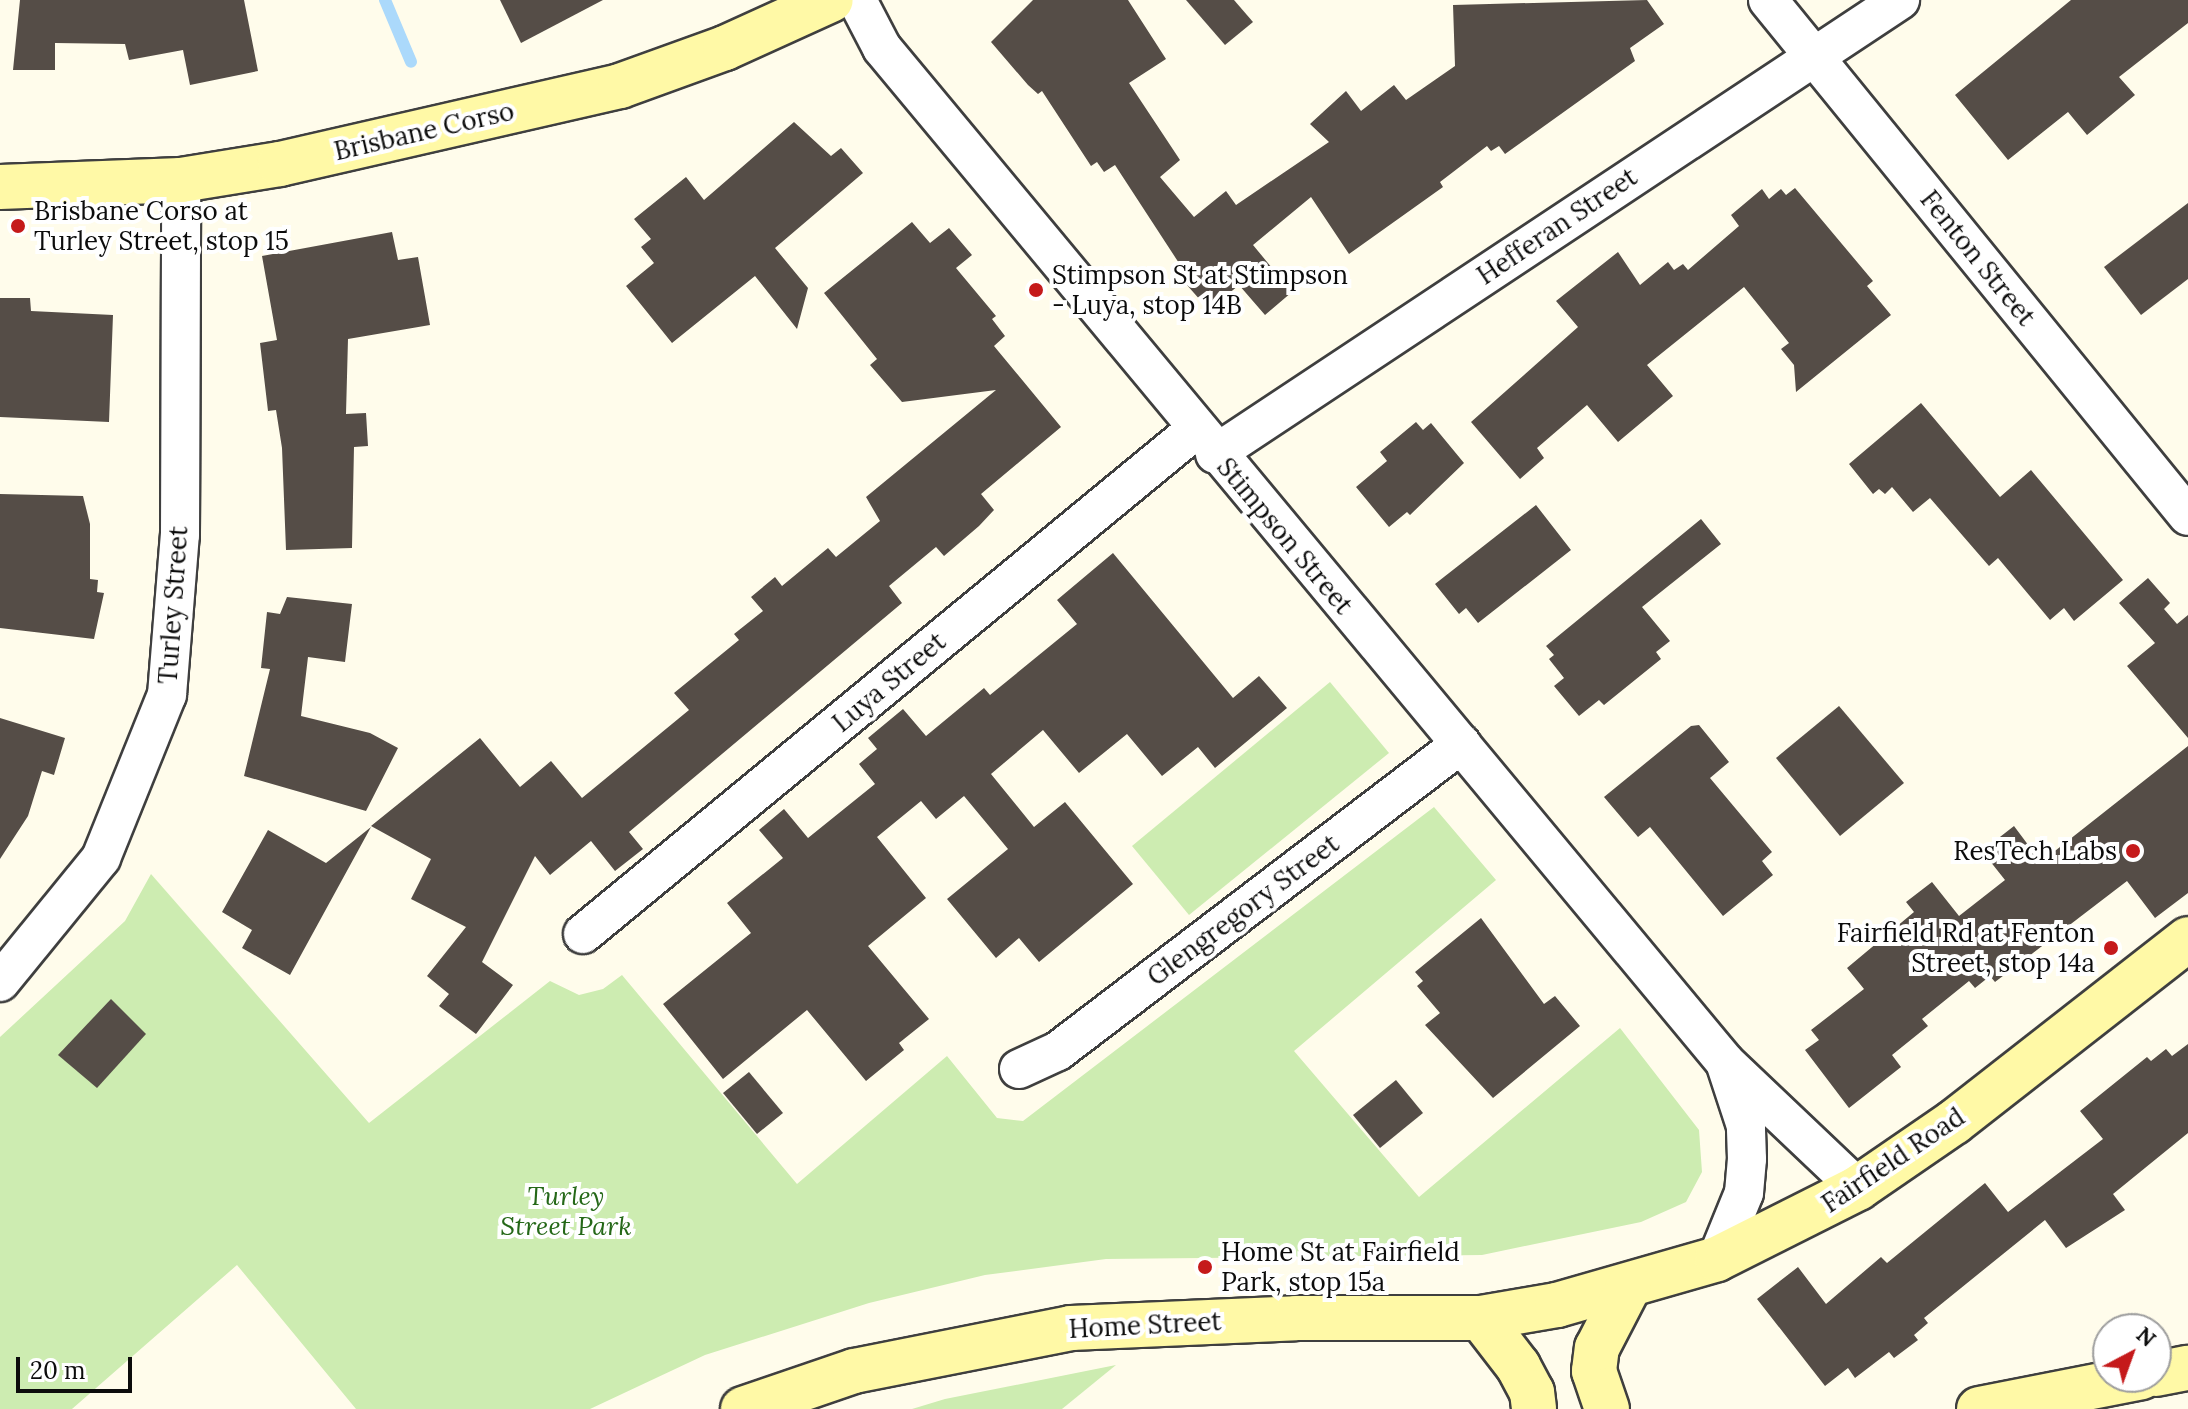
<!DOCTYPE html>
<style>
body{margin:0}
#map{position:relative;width:2188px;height:1409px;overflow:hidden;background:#fffceb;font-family:Lora,serif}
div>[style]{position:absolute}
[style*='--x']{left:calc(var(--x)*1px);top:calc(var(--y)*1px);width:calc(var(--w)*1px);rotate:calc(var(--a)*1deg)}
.green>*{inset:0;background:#cdecb1}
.stream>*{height:12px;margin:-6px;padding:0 6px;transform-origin:6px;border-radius:6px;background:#abd9fb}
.building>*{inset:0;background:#554d47}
.roads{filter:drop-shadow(2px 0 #3f3f3f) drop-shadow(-2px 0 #3f3f3f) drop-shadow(0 2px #3f3f3f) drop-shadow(0 -2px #3f3f3f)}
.street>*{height:38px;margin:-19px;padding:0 19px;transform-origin:19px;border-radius:19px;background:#fff}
.secondary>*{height:44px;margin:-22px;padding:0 22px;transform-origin:22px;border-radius:22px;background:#fff9a6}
.dots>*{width:22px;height:22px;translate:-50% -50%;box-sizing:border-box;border:4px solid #fff;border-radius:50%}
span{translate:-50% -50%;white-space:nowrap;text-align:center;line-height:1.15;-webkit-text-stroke:8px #fff;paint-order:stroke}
.street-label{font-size:26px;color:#0c0c0c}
.poi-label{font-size:26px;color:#0c0c0c}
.left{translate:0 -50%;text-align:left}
.right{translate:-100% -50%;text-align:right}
.park-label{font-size:26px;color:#256818;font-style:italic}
.north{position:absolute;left:2092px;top:1313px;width:80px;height:80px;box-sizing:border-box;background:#fff;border:2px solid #9e9e9e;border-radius:50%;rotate:41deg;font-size:22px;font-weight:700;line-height:32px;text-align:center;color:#0c0c0c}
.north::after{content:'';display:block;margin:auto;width:28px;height:36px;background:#c51a1b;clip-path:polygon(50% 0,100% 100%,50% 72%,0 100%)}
.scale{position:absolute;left:16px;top:1357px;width:116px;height:36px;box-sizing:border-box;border:4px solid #0c0c0c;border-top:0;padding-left:10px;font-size:24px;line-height:28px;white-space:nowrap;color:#0c0c0c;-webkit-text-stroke:6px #fff;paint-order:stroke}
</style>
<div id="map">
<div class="green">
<div style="clip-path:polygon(1330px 682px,1389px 753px,1189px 915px,1132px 846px)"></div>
<div style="clip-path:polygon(1434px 807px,1496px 880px,1294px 1051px,1419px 1197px,1620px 1028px,1699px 1130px,1702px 1172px,1686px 1202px,1641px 1222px,1482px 1255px,1106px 1259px,985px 1275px,869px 1303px,705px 1355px,590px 1409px,356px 1409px,237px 1265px,72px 1409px,0 1409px,0 1037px,125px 921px,151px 874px,369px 1123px,550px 981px,579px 995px,603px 989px,622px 975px,797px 1184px,947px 1056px,997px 1118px,1023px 1121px)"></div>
<div style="clip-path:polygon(1116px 1365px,1062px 1409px,912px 1409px,945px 1399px)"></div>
</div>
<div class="stream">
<div style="--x:385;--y:0;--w:67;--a:67.2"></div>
</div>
<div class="building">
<div style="clip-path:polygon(20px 0,244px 0,258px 71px,190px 85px,183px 50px,129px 60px,125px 44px,55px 43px,55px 70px,13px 70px)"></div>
<div style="clip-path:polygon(500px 0,603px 0,521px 43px)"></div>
<div style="clip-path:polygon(1033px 0,1128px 0,1166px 59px,1129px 83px,1180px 160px,1160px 177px,1194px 217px,1226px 191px,1236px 205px,1329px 142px,1310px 124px,1346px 91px,1361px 111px,1394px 85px,1406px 100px,1455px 66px,1453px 5px,1647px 0,1664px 24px,1630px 48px,1635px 61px,1505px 154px,1499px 146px,1491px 151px,1487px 146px,1440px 182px,1443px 187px,1349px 254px,1311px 197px,1253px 245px,1292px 292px,1265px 315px,1239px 285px,1209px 310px,1186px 284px,1190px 280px,1115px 165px,1104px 172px,1097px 162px,1091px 166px,1042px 91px,1038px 94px,1028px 85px,991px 42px)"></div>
<div style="clip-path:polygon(1186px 0,1234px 0,1253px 22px,1225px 45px)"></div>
<div style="clip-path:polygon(2071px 0,2188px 0,2188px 23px,2119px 77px,2135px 95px,2087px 135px,2068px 112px,2008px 160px,1955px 95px)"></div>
<div style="clip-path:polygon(794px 122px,831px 156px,841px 148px,863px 173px,775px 248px,808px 288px,797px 329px,755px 276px,672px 343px,626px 286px,654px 263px,641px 247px,651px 239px,634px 219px,686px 177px,704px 200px)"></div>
<div style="clip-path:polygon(1795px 188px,1873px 281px,1867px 286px,1891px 315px,1796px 392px,1794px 365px,1781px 349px,1789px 343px,1744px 287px,1647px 365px,1673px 396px,1618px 442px,1587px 405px,1537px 448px,1544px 458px,1520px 479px,1471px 422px,1578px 327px,1556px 301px,1618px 252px,1640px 285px,1668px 262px,1674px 270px,1683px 264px,1688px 270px,1739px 226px,1731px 215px,1762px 189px,1769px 199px,1781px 189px,1786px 195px)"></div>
<div style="clip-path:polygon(2188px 203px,2188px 279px,2141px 315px,2104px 267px)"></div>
<div style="clip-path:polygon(912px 222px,930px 243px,949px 228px,972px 255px,956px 268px,996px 316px,992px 319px,1005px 336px,994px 346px,1061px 427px,981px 494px,994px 510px,979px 526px,944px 556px,936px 547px,889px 586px,902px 603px,629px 832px,643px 849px,615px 871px,591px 841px,550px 875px,535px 856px,482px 962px,513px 985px,476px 1034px,439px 1006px,449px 994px,427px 976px,466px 927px,411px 899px,431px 859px,371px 826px,480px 738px,520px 787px,551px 761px,582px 798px,689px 710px,674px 693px,739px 640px,734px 634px,763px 611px,751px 597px,775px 577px,782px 586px,828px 548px,836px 557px,880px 521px,866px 497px,996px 390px,902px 402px,870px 365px,877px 359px,824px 293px)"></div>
<div style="clip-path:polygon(392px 232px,398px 260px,418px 257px,430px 325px,348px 339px,346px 414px,366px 413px,368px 446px,354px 447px,352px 548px,286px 550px,282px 448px,276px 410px,268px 411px,260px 343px,277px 340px,262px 256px)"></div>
<div style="clip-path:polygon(0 298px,30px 298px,31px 311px,113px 315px,109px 422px,0 417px)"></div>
<div style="clip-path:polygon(1921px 403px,2000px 497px,2031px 470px,2123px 580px,2074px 621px,2064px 608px,2050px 620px,1998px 558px,1989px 566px,1930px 498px,1913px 512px,1892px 487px,1885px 494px,1879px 489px,1873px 494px,1849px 464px)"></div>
<div style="clip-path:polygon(1416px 422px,1423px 430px,1431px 423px,1464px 463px,1410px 515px,1407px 512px,1389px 527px,1356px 487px,1387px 461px,1380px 452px)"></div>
<div style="clip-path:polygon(0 494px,83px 496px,90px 524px,90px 579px,98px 580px,97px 592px,104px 593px,94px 639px,0 628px)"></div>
<div style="clip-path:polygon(1536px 505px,1571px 550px,1478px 623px,1466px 608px,1459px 614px,1435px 584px)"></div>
<div style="clip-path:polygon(1701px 519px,1721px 544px,1642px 607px,1670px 641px,1656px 652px,1661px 659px,1604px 705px,1599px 700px,1579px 716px,1554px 686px,1564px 678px,1549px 659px,1554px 655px,1546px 646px)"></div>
<div style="clip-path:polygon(1113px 553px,1233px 698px,1259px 676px,1287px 708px,1215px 768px,1198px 747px,1162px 776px,1127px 734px,1079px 773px,1043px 730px,991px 774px,1034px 827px,1065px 802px,1133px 884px,1039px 962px,1019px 938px,996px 958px,947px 899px,1008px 849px,964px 796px,936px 819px,921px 801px,877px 837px,926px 898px,868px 946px,929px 1019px,899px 1043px,904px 1050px,866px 1081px,807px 1010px,723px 1079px,663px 1004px,751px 933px,727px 903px,783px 858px,759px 830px,784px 809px,808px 838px,875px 784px,859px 764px,877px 749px,868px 738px,903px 709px,926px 736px,984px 688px,990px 695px,1077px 624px,1057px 600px)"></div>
<div style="clip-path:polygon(2148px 578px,2170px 603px,2164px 609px,2177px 624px,2188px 615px,2188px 738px,2127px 666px,2155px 643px,2119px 603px)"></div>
<div style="clip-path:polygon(287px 597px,352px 604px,345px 662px,308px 657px,301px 716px,370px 733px,398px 748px,366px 811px,244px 776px,270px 669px,261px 668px,267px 612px,280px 614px)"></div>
<div style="clip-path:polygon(1839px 706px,1904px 783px,1840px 836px,1776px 758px)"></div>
<div style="clip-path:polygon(0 718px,65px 738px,54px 775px,42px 771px,28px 816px,0 859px)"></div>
<div style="clip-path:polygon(1699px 725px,1729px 762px,1710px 778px,1772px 852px,1762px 861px,1773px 875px,1723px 916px,1650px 827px,1638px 837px,1604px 797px,1691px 726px)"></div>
<div style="clip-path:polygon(2188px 746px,2188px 893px,2155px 918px,2127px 881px,1995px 982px,1990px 976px,1975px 988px,1969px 981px,1922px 1019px,1928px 1026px,1892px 1055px,1901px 1067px,1849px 1108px,1805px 1050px,1819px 1040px,1811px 1030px,1864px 989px,1847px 968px,1914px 912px,1906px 902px,1932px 882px,1959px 916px,2005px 880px,1982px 851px,2014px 826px,2041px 862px)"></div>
<div style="clip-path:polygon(371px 827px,290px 975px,242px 948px,252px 930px,222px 912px,268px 830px,326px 863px)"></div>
<div style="clip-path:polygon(1481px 918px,1544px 1004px,1555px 996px,1580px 1026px,1493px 1098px,1425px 1025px,1440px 1013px,1417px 986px,1423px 981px,1415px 972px)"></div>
<div style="clip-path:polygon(111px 999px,146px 1034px,97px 1088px,58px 1055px)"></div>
<div style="clip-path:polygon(2188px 1044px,2188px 1133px,2113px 1194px,2125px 1210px,2066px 1248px,2045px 1220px,1924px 1318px,1928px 1323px,1914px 1335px,1918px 1340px,1894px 1358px,1889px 1352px,1855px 1378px,1848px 1368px,1825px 1386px,1757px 1299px,1798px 1267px,1826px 1304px,1881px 1257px,1887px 1263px,1985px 1183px,2008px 1212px,2103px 1139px,2080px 1111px,2147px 1057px,2151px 1061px,2166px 1049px,2172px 1056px)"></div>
<div style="clip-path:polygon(749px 1072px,783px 1113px,757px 1134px,723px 1093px)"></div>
<div style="clip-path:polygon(1396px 1080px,1423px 1113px,1380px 1148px,1353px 1115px)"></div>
</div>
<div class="roads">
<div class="street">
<div style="--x:857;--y:0;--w:54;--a:62.5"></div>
<div style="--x:882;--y:48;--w:1319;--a:50.26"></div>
<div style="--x:1725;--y:1062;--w:183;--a:43.5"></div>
<div style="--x:1768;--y:0;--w:665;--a:50.86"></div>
<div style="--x:1215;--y:454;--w:822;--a:-33.54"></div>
<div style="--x:583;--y:934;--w:793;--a:-39.47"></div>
<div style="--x:0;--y:982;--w:160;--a:-50.8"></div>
<div style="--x:101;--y:858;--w:176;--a:-68"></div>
<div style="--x:167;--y:695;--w:161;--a:-85.4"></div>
<div style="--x:180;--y:535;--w:355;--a:-89.8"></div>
<div style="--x:1019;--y:1069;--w:43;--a:-24.8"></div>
<div style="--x:1058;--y:1051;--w:507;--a:-37.3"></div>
<div style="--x:1717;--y:1259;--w:71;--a:-67.8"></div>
<div style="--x:1744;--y:1193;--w:34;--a:-85"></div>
<div style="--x:1747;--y:1159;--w:33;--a:-92"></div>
<div style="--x:1746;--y:1126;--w:67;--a:-108.2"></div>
</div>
<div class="secondary">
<div style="--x:0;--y:187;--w:181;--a:-2.2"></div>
<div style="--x:181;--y:180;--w:100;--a:-9.2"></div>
<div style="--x:280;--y:164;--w:349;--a:-12.9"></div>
<div style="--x:620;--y:86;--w:112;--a:-19.9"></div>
<div style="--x:725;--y:48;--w:116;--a:-24.4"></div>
<div style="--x:1481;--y:1318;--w:61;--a:52.4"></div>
<div style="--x:1518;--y:1366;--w:30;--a:62"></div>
<div style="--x:1532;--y:1392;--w:17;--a:83"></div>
<div style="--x:2156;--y:1374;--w:33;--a:-11"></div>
<div style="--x:743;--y:1409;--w:117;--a:-18.9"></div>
<div style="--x:854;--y:1371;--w:221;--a:-11.2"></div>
<div style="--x:1071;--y:1328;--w:225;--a:-2.5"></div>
<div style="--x:1296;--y:1318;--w:185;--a:0"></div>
<div style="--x:1481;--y:1318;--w:77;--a:-9.7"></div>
<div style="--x:1557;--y:1305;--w:166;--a:-16"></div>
<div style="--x:1717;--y:1259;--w:158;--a:-26.7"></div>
<div style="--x:1858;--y:1188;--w:116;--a:-34.5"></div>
<div style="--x:1954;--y:1122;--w:297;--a:-38"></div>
<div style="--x:1607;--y:1409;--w:40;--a:-108.9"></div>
<div style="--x:1594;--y:1371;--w:23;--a:-83"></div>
<div style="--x:1597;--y:1348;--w:70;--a:-62.7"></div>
<div style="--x:1979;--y:1409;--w:166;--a:-11.1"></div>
</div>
</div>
<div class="dots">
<div style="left:18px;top:226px;background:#c51a1b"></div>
<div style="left:1036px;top:290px;background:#c51a1b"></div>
<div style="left:2133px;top:851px;background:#c51a1b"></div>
<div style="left:2111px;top:948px;background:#c51a1b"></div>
<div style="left:1205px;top:1267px;background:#c51a1b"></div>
</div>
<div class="street-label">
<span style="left:424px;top:131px;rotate:-13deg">Brisbane Corso</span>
<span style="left:1557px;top:226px;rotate:-34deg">Hefferan Street</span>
<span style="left:1978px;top:258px;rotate:51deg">Fenton Street</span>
<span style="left:1285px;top:536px;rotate:50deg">Stimpson Street</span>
<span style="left:173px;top:605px;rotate:-86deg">Turley Street</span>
<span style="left:889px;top:682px;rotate:-40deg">Luya Street</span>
<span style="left:1243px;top:910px;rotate:-37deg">Glengregory Street</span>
<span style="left:1893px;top:1160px;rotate:-34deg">Fairfield Road</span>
<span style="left:1145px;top:1325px;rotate:-3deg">Home Street</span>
</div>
<div class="poi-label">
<span class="left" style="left:34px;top:226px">Brisbane Corso at<br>Turley Street, stop 15</span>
<span class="left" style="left:1052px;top:290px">Stimpson St at Stimpson<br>- Luya, stop 14B</span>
<span class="right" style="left:2117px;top:851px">ResTech Labs</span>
<span class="right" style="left:2095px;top:948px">Fairfield Rd at Fenton<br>Street, stop 14a</span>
<span class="left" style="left:1221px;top:1267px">Home St at Fairfield<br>Park, stop 15a</span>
</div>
<div class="park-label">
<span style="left:566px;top:1211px">Turley<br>Street Park</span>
</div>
<div class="north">N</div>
<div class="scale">20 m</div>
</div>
